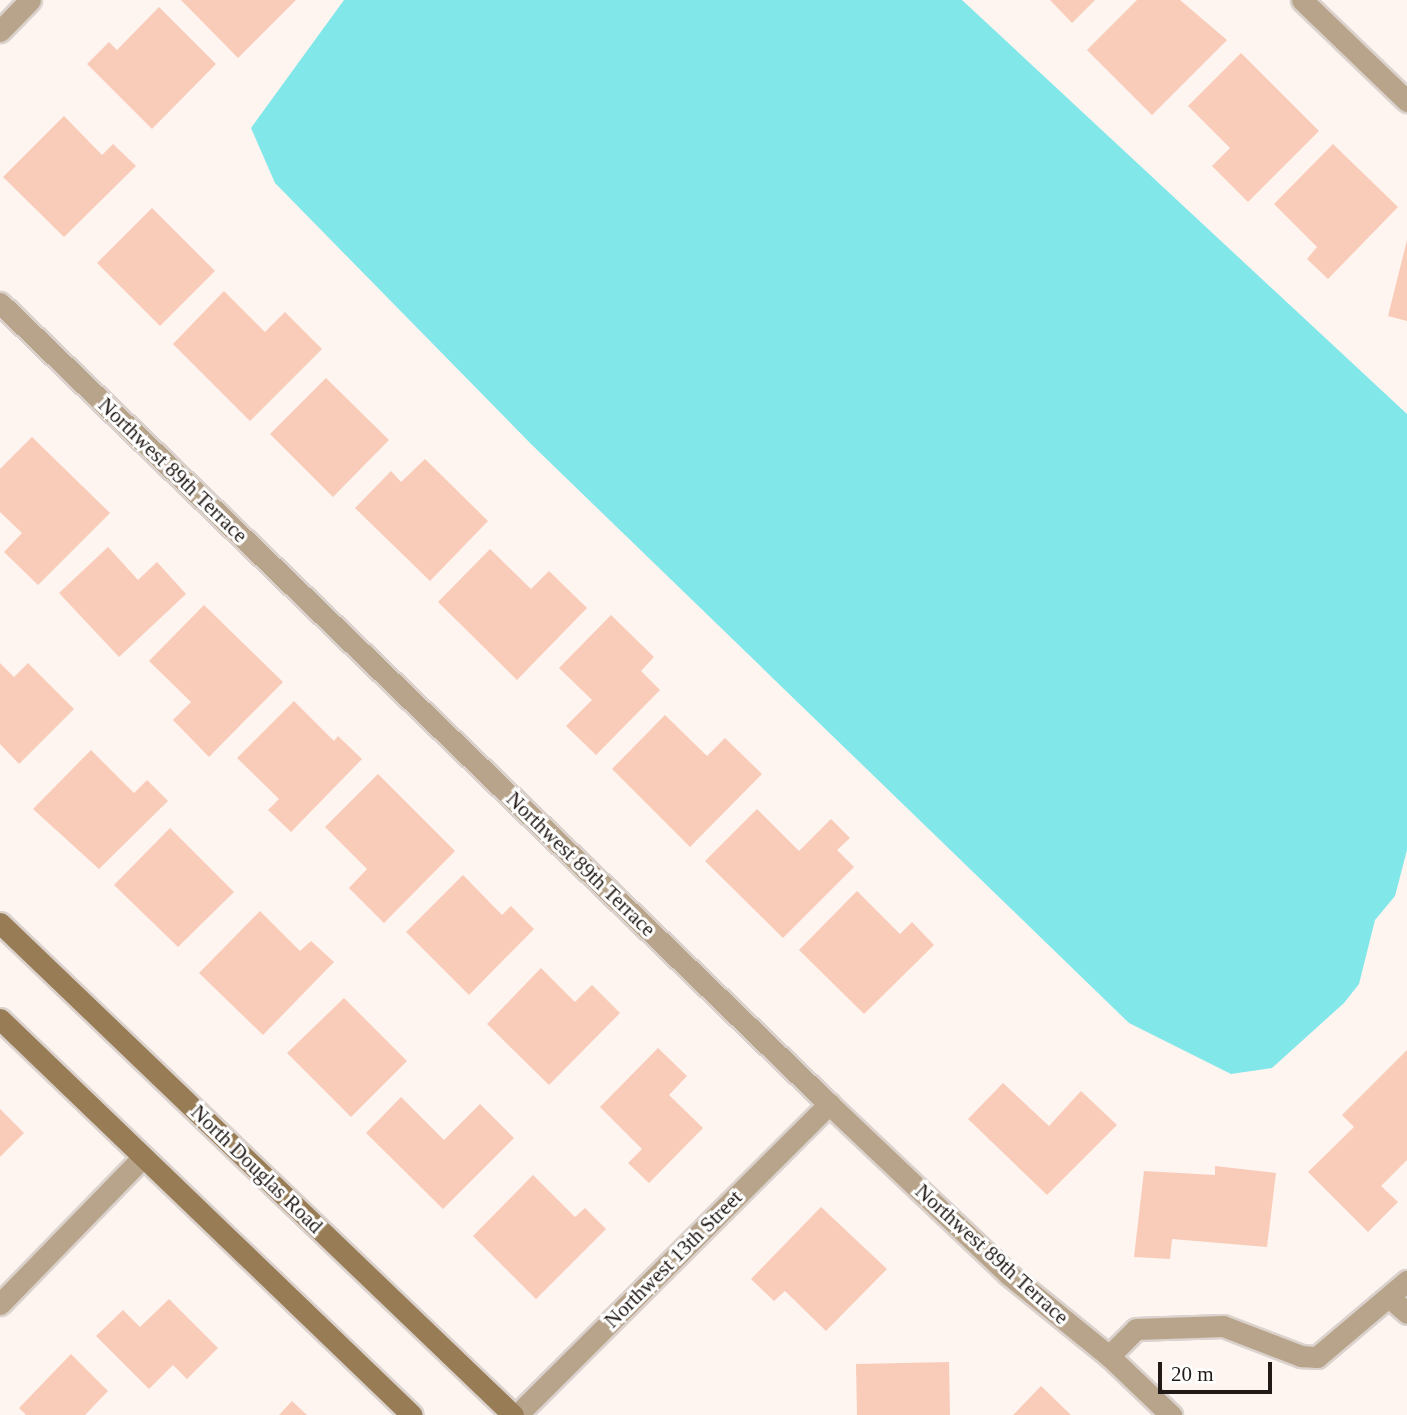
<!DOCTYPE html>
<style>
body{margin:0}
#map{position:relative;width:1407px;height:1415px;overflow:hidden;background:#fef5f0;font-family:"Times New Roman",serif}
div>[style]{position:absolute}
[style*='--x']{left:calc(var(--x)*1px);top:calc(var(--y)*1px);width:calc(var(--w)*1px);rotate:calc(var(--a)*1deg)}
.water>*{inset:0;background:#82e7e9}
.building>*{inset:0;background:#f9ccba}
.roads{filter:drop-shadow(2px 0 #dbd2cd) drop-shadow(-2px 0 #dbd2cd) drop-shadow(0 2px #dbd2cd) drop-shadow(0 -2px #dbd2cd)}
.street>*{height:21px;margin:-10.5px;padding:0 10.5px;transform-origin:10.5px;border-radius:10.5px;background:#b8a48a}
.secondary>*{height:21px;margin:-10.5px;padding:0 10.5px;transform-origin:10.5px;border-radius:10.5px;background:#987c55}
span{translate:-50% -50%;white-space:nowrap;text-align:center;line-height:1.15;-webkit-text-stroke:6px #fff;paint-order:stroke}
.street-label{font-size:21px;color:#221a16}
.scale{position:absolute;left:1158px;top:1362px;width:114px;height:32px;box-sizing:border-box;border:4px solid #221a16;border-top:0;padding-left:9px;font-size:21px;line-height:24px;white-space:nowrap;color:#221a16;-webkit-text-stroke:5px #fff;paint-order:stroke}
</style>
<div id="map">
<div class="water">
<div style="clip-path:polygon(344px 0,962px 0,1407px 414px,1407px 850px,1395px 896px,1375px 920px,1359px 984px,1344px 1003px,1272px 1068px,1231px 1074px,1129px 1023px,531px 444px,275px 183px,251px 128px)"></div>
</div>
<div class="building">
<div style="clip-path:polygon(181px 0,296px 0,238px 58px)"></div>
<div style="clip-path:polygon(1050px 0,1095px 0,1072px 23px)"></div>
<div style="clip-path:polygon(1137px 0,1180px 0,1227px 40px,1152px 115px,1087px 50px)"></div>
<div style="clip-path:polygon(159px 7px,216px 64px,152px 129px,87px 64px,109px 42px,117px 50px)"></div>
<div style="clip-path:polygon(1241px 53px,1319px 131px,1248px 202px,1212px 166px,1230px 148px,1188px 106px)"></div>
<div style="clip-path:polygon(64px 116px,102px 155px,113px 144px,136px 166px,64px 237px,3px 177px)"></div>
<div style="clip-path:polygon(1333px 144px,1398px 207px,1328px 279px,1307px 259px,1317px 247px,1274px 204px)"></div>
<div style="clip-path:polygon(152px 208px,215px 271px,160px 326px,97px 263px)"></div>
<div style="clip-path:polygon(1407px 240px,1407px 321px,1388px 316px)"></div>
<div style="clip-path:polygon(224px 291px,265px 332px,285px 312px,322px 349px,250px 421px,173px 344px)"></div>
<div style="clip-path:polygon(326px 378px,389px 440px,333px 497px,270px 434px)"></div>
<div style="clip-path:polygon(32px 437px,110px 513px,38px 585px,4px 552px,22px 533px,0 512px,0 469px)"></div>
<div style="clip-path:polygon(425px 459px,488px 521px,430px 581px,355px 508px,391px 471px,401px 482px)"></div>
<div style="clip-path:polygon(108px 547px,138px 580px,157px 562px,186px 594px,119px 657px,59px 593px)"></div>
<div style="clip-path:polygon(490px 549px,531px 589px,549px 571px,587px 608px,517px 680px,438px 602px)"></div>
<div style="clip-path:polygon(204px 605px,283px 682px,209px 757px,173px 720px,191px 702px,149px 661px)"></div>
<div style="clip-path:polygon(611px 615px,654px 657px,641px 671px,660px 690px,596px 755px,566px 726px,592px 700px,559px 668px)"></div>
<div style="clip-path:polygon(0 663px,14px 677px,28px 663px,74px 709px,19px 764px,0 744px)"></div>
<div style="clip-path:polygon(294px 701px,334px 741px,338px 736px,362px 759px,291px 832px,268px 810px,279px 799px,237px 758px)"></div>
<div style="clip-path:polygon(665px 715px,707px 756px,725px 738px,762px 774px,690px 847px,612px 769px)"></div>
<div style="clip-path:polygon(91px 750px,134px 793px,147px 780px,168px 801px,99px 869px,33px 809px)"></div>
<div style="clip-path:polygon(378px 774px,455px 851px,384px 923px,349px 888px,367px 869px,325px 827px)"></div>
<div style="clip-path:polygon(757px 809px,799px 851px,831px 819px,850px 838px,837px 850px,854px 867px,783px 938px,705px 861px)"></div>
<div style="clip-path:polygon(170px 828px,234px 892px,178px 947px,114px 885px)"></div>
<div style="clip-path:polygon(463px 875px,502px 915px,511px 906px,534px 929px,469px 995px,406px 932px)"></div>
<div style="clip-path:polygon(857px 891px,900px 934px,912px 922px,934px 945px,864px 1014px,799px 950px)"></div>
<div style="clip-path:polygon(260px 911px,300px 951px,311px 941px,334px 962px,263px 1035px,199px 973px)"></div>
<div style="clip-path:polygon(541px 968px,575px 1002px,592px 985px,620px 1013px,549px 1085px,487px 1024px)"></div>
<div style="clip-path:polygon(344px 998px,407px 1061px,351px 1117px,287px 1053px)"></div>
<div style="clip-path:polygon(658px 1048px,687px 1076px,669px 1095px,703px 1128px,649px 1183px,628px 1163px,642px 1149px,600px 1107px)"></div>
<div style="clip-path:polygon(1407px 1050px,1407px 1160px,1381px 1186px,1398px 1202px,1368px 1232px,1308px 1172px,1354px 1127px,1342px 1115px)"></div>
<div style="clip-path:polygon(1003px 1083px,1049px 1126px,1081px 1091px,1117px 1125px,1047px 1195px,968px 1119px)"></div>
<div style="clip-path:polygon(401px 1097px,444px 1140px,480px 1104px,514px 1138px,443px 1209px,366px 1133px)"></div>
<div style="clip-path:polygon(0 1109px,24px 1133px,0 1157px)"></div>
<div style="clip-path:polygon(1215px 1166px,1276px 1173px,1267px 1247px,1172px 1239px,1170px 1259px,1134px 1257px,1144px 1171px,1215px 1175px)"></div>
<div style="clip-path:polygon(533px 1175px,575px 1217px,585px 1208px,606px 1229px,536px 1299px,473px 1236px)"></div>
<div style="clip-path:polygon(821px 1207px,887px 1269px,826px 1331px,785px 1291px,774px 1301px,751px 1279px)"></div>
<div style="clip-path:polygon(169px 1299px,218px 1348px,187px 1379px,173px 1365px,149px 1389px,96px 1336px,123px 1310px,140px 1327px)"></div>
<div style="clip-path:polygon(71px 1354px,108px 1391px,85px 1415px,26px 1415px,19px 1408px)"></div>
<div style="clip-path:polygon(949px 1362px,950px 1415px,857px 1415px,856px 1364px)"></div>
<div style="clip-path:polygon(1041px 1386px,1071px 1415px,1013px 1415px)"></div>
<div style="clip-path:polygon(292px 1401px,307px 1415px,279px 1415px)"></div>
</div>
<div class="roads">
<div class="street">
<div style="--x:1302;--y:0;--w:146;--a:43.9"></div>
<div style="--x:0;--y:31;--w:43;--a:-45.9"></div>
<div style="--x:0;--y:303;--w:1153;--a:44.02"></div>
<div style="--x:829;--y:1104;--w:247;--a:43.5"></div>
<div style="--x:1008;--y:1274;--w:130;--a:39.1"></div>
<div style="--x:1109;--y:1356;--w:86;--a:43.6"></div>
<div style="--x:1390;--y:1298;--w:23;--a:41"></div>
<div style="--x:0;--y:1304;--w:205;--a:-45.8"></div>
<div style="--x:1109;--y:1356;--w:38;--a:-45"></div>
<div style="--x:1136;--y:1329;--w:87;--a:-2"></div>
<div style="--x:1223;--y:1326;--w:84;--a:21"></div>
<div style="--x:1301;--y:1356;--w:16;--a:4"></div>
<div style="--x:1317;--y:1357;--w:118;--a:-40.2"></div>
<div style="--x:517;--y:1415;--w:441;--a:-44.9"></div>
</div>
<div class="secondary">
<div style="--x:0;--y:923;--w:711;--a:43.8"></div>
<div style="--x:0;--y:1019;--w:571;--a:43.87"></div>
</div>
</div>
<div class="street-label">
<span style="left:173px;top:470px;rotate:44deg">Northwest 89th Terrace</span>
<span style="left:581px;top:864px;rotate:44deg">Northwest 89th Terrace</span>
<span style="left:257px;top:1169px;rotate:44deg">North Douglas Road</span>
<span style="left:992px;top:1254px;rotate:42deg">Northwest 89th Terrace</span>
<span style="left:673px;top:1259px;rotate:-45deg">Northwest 13th Street</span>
</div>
<div class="scale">20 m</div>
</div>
